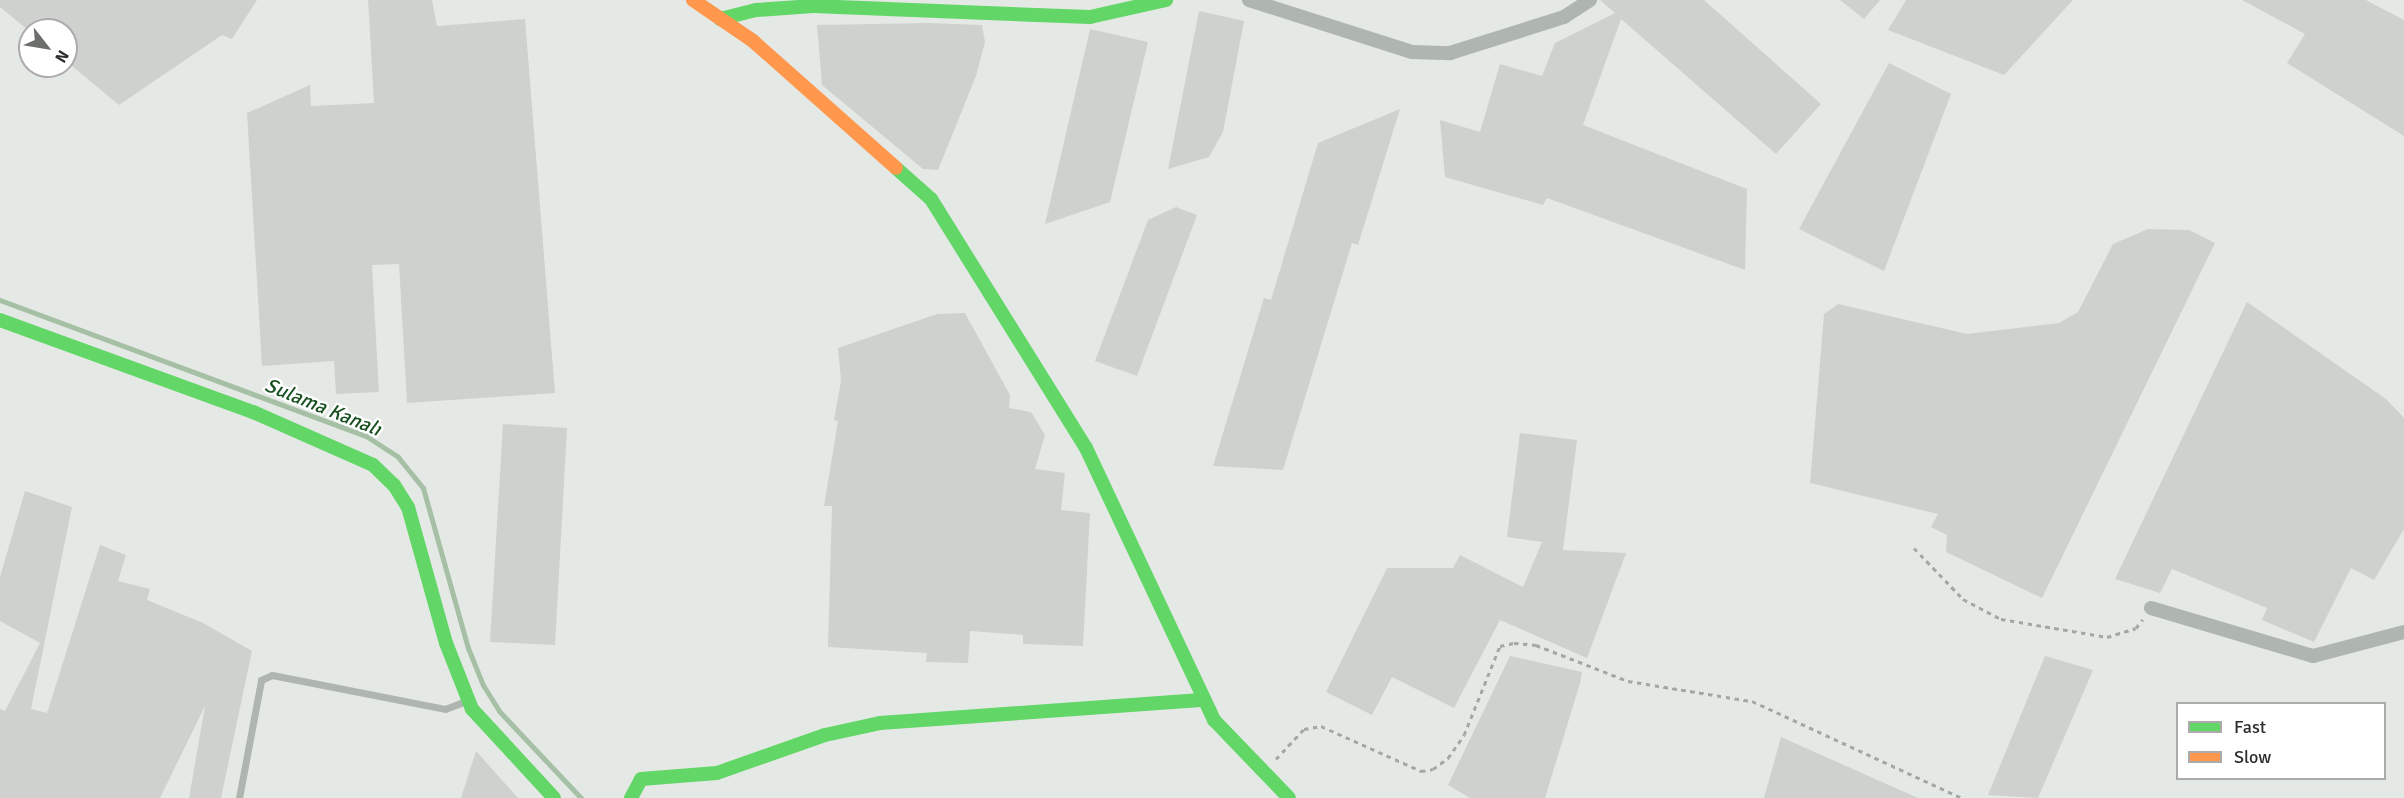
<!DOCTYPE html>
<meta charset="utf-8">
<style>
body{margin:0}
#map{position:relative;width:2404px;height:798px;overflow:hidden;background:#e5e9e5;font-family:Signika,sans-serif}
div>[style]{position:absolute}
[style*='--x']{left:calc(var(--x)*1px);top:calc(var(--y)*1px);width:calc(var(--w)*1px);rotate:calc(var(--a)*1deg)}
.stream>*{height:5px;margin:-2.5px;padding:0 2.5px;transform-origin:2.5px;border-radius:2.5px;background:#a5c0a5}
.building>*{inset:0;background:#cfd1cf}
.path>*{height:3px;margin-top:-1.5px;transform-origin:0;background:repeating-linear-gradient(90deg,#a4a8a4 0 4.5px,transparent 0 9px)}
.lane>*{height:7px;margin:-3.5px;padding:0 3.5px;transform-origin:3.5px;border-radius:3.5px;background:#afb5af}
.street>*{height:14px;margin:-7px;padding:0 7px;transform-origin:7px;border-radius:7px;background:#afb5af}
.fast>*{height:14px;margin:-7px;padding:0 7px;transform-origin:7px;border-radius:7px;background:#63d668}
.slow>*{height:14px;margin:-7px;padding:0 7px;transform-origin:7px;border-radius:7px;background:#ff974d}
span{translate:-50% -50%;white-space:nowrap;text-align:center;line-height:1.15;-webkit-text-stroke:4.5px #fff;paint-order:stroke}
.water-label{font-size:20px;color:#1a5121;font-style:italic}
.legend{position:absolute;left:2176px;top:702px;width:210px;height:78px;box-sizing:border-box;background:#fff;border:2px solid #ababab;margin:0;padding:8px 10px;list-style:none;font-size:18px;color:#2c2e2c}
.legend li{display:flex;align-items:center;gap:12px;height:30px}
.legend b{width:30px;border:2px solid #ababab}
.north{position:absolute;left:18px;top:18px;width:60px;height:60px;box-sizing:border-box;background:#fff;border:2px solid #ababab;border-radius:50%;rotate:121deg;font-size:16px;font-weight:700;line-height:24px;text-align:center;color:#2c2e2c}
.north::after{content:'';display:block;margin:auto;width:21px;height:27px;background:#6d6f6d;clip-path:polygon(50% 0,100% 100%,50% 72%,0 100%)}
</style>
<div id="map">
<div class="stream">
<div style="--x:0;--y:300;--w:390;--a:20.4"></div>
<div style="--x:366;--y:436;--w:38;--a:33"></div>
<div style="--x:398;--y:457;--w:40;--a:51"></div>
<div style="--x:423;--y:488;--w:166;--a:74.3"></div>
<div style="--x:468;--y:648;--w:40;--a:68"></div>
<div style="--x:483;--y:685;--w:31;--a:58"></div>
<div style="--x:499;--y:711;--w:120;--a:46.7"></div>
</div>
<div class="building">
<div style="clip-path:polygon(0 0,257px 0,232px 39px,222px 35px,119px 105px,66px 61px,66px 30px,28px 30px,0 7px)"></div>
<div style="clip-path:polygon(368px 0,432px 0,437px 26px,525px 19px,555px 393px,407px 403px,399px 264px,372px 265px,379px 392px,336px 394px,334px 361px,262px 366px,247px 113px,310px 85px,311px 106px,374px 103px)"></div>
<div style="clip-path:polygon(1600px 0,1704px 0,1821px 104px,1776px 154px,1621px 19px,1583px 125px,1747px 189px,1745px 270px,1547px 198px,1543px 205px,1445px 177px,1440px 120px,1480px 132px,1500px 64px,1542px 76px,1555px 43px,1615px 13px)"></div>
<div style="clip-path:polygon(1840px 0,1880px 0,1864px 19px)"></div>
<div style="clip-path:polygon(1906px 0,2073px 0,2004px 75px,1888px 30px)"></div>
<div style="clip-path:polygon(2242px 0,2366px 0,2404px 20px,2404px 136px,2287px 63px,2305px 34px)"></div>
<div style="clip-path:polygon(1199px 11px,1244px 21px,1223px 132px,1209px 157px,1168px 169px)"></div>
<div style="clip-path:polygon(929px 23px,982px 25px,985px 42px,976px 76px,938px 170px,923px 169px,822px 85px,817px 25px)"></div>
<div style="clip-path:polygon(1090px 29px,1148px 42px,1110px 202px,1045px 224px)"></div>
<div style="clip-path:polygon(1889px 63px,1951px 94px,1884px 271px,1799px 229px)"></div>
<div style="clip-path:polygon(1400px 109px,1358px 245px,1352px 243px,1283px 470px,1213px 466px,1264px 298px,1271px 300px,1318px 143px)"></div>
<div style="clip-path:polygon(1176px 207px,1197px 215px,1137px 376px,1095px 361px,1148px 220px)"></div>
<div style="clip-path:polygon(2148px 229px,2189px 230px,2215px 243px,2042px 598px,1946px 552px,1947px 535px,1931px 527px,1938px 514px,1810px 483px,1824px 314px,1838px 304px,1967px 334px,2059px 323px,2078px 312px,2113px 244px)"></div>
<div style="clip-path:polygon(2247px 302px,2386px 399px,2404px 418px,2404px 529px,2374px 580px,2351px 568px,2314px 642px,2262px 620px,2267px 608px,2172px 569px,2160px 593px,2115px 579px)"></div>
<div style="clip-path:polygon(965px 313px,1010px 395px,1009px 408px,1031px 412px,1045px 435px,1035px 469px,1065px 473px,1061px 510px,1090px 513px,1083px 646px,1023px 644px,1023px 635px,970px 631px,968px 663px,926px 662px,927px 653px,828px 647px,832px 506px,824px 506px,838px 421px,834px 420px,841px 381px,838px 348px,937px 314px)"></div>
<div style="clip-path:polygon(503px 424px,567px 428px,555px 645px,490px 642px)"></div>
<div style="clip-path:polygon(1520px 433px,1577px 440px,1563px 550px,1626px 553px,1587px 658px,1500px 620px,1454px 708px,1392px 677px,1372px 715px,1326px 692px,1387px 568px,1453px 568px,1460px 555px,1523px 587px,1542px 542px,1507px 537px)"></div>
<div style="clip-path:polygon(25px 491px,72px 507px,31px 709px,47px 713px,100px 545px,126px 555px,118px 581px,150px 589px,147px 600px,203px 623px,252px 651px,221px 798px,189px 798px,205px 706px,160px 798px,0 798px,0 709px,5px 711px,40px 643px,0 621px,0 577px)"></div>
<div style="clip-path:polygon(1510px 656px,1582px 672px,1580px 683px,1545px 798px,1470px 798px,1448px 785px)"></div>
<div style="clip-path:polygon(2045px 656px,2093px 670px,2038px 798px,1988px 795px)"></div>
<div style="clip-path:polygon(1781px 737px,1918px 798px,1764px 798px)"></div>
<div style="clip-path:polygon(476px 751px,518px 798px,461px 798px)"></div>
</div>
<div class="path">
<div style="--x:1914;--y:548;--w:71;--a:46.1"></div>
<div style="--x:1963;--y:599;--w:43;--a:27.8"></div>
<div style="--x:2001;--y:619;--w:108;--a:9.6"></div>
<div style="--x:2107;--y:637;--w:30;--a:-17"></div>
<div style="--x:2136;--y:628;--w:11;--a:-52"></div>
<div style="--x:1276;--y:759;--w:41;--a:-47"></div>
<div style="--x:1304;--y:729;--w:17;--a:-10"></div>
<div style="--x:1321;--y:726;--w:110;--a:24.2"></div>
<div style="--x:1421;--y:771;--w:12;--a:-9"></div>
<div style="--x:1433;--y:769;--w:19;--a:-36"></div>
<div style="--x:1448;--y:758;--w:28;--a:-55"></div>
<div style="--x:1464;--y:735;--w:96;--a:-68"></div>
<div style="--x:1500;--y:646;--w:14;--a:-12"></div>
<div style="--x:1514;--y:643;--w:22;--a:5"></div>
<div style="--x:1536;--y:645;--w:99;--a:21.4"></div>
<div style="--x:1628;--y:681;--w:126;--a:9.2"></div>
<div style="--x:1752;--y:701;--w:231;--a:24.8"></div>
</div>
<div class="lane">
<div style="--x:239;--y:798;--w:120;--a:-79.4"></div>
<div style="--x:261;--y:680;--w:12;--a:-24"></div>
<div style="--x:272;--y:675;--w:176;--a:11.1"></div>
<div style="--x:445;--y:709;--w:22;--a:-21"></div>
</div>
<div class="street">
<div style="--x:1249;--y:0;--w:171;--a:17.7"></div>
<div style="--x:1412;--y:52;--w:38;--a:2"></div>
<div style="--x:1450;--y:53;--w:120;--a:-17.5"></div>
<div style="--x:1564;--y:17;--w:31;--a:-33"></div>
<div style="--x:2151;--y:608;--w:169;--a:16.5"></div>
<div style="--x:2313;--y:656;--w:94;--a:-14.8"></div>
</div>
<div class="fast">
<div style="--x:720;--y:19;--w:38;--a:-14"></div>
<div style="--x:757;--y:10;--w:56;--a:-4.1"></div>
<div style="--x:813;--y:6;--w:277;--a:2.3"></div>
<div style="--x:1090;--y:17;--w:78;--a:-12.6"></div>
<div style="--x:896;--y:168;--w:47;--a:41.5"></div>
<div style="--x:931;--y:199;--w:293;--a:58.1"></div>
<div style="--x:1086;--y:448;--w:301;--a:64.8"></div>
<div style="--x:1214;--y:720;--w:108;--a:46.1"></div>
<div style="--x:0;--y:320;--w:269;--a:20"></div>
<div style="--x:253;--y:412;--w:131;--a:23.8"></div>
<div style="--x:373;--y:465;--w:29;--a:44"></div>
<div style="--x:394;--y:485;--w:26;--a:58"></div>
<div style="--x:408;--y:507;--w:141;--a:74.4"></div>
<div style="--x:446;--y:643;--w:71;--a:68.5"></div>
<div style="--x:472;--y:709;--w:121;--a:47.3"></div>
<div style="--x:631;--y:798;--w:21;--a:-62"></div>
<div style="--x:641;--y:779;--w:76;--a:-4.5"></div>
<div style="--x:717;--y:773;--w:114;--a:-19.4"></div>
<div style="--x:825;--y:735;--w:56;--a:-12.3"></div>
<div style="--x:880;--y:723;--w:325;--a:-4.1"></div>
</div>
<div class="slow">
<div style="--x:693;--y:0;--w:73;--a:34.3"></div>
<div style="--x:753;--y:41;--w:191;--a:41.6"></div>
</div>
<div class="water-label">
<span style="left:323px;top:407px;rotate:22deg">Sulama Kanalı</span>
</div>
<ul class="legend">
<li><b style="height:8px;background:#63d668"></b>Fast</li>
<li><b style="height:8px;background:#ff974d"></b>Slow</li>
</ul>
<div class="north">N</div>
</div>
